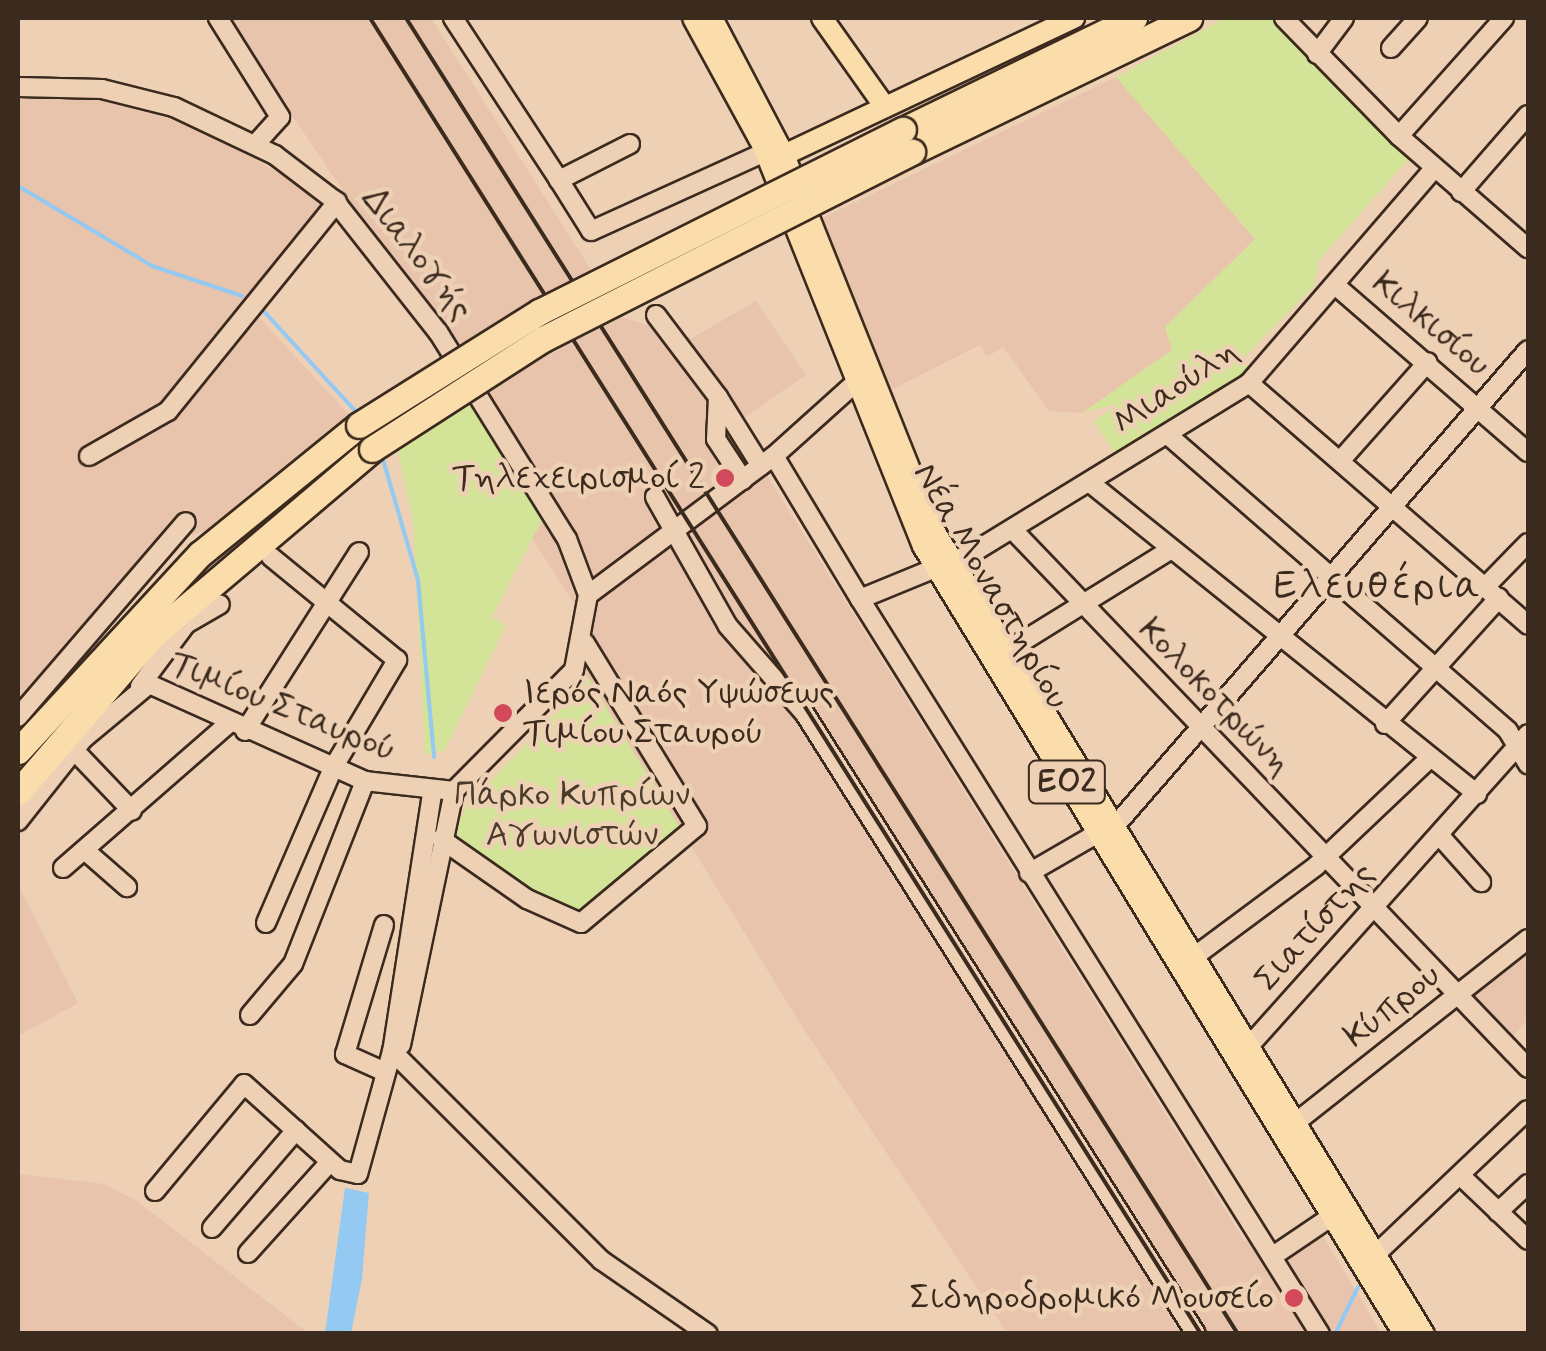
<!DOCTYPE html>
<meta charset="utf-8">
<style>
body{margin:0}
#map{position:relative;width:1546px;height:1351px;overflow:hidden;background:#eed1b5;font-family:Mynerve,sans-serif}
div>[style]{position:absolute}
[style*='--x']{left:calc(var(--x)*1px);top:calc(var(--y)*1px);width:calc(var(--w)*1px);rotate:calc(var(--a)*1deg)}
.built>*{inset:0;background:#e8c4ad}
.green>*{inset:0;background:#d3e397}
.water>*{inset:0;background:#94c9f2}
.stream>*{height:4px;margin:-2px;padding:0 2px;transform-origin:2px;border-radius:2px;background:#94c9f2}
.roads{filter:drop-shadow(2px 0 #3b2a1e) drop-shadow(-2px 0 #3b2a1e) drop-shadow(0 2px #3b2a1e) drop-shadow(0 -2px #3b2a1e)}
.minor>*{height:18px;margin:-9px;padding:0 9px;transform-origin:9px;border-radius:9px;background:#eed1b5}
.major>*{height:20px;margin:-10px;padding:0 10px;transform-origin:10px;border-radius:10px;background:#fbddab}
.highway>*{height:25px;margin:-12.5px;padding:0 12.5px;transform-origin:12.5px;border-radius:12.5px;background:#fbddab}
.rail>*{height:4px;margin:-2px;padding:0 2px;transform-origin:2px;border-radius:2px;background:#3b2a1e}
.bridges{filter:drop-shadow(2px 0 #3b2a1e) drop-shadow(-2px 0 #3b2a1e) drop-shadow(0 2px #3b2a1e) drop-shadow(0 -2px #3b2a1e)}
.highway-bridge>*{height:25px;margin:-12.5px;padding:0 12.5px;transform-origin:12.5px;border-radius:12.5px;background:#fbddab}
.dots>*{width:28px;height:28px;translate:-50% -50%;box-sizing:border-box;border:5px solid #eed1b5;border-radius:50%}
span{translate:-50% -50%;white-space:nowrap;text-align:center;line-height:1.15;-webkit-text-stroke:9px #eed1b5;paint-order:stroke}
.shield-label span{padding:2px 8px;background:#eed1b5;border:2px solid;border-radius:8px;-webkit-text-stroke-width:0}
.shield-label{font-size:32px;color:#3b2a1e;font-weight:700}
.street-label{font-size:35px;color:#3b2a1e}
.poi-label{font-size:35px;color:#3b2a1e}
.right{translate:-100% -50%;text-align:right}
.left{translate:0 -50%;text-align:left}
.park-label{font-size:35px;color:#4a3c2a}
.quarter-label{font-size:40px;color:#3b2a1e;letter-spacing:2.5px}
.frame{position:absolute;inset:0;border:20px solid #3b2a1e;pointer-events:none}
</style>
<div id="map">
<div class="built">
<div style="clip-path:polygon(226px 18px,431px 18px,621px 317px,692px 338px,756px 301px,806px 375px,735px 424px,1244px 1240px,1284px 1261px,1323px 1236px,1381px 1333px,1007px 1333px,801px 1025px,568px 646px,591px 630px,504px 495px,481px 394px)"></div>
<div style="clip-path:polygon(1116px 77px,1255px 239px,1166px 327px,1172px 350px,1082px 413px,1049px 411px,1003px 347px,987px 357px,980px 345px,883px 394px,818px 220px)"></div>
<div style="clip-path:polygon(18px 92px,87px 93px,173px 115px,329px 200px,245px 302px,351px 417px,208px 530px,168px 542px,18px 704px)"></div>
<div style="clip-path:polygon(18px 884px,78px 1003px,18px 1036px)"></div>
<div style="clip-path:polygon(1528px 948px,1528px 1021px,1512px 1036px,1471px 994px)"></div>
<div style="clip-path:polygon(18px 1174px,104px 1184px,137px 1201px,308px 1333px,18px 1333px)"></div>
</div>
<div class="green">
<div style="clip-path:polygon(1225px 18px,1276px 18px,1413px 154px,1319px 260px,1314px 286px,1242px 359px,1253px 375px,1148px 441px,1123px 405px,1144px 439px,1117px 457px,1094px 421px,1120px 403px,1082px 413px,1172px 350px,1165px 327px,1255px 239px,1116px 77px)"></div>
<div style="clip-path:polygon(478px 396px,550px 505px,492px 617px,506px 625px,445px 750px,425px 755px,413px 520px,397px 447px)"></div>
<div style="clip-path:polygon(589px 679px,682px 831px,580px 920px,516px 887px,453px 839px,466px 806px)"></div>
</div>
<div class="water">
<div style="clip-path:polygon(345px 1188px,369px 1193px,362px 1279px,351px 1333px,325px 1333px)"></div>
</div>
<div class="stream">
<div style="--x:18;--y:186;--w:156;--a:30.8"></div>
<div style="--x:152;--y:266;--w:95;--a:18.4"></div>
<div style="--x:260;--y:307;--w:144;--a:47.5"></div>
<div style="--x:382;--y:456;--w:129;--a:73.8"></div>
<div style="--x:418;--y:580;--w:178;--a:84.8"></div>
<div style="--x:1335;--y:1334;--w:52;--a:-63.9"></div>
</div>
<div class="roads">
<div class="minor">
<div style="--x:218;--y:18;--w:117;--a:57.9"></div>
<div style="--x:280;--y:117;--w:36;--a:132"></div>
<div style="--x:453;--y:18;--w:194;--a:56.8"></div>
<div style="--x:1284;--y:18;--w:165;--a:45.7"></div>
<div style="--x:1399;--y:136;--w:171;--a:41"></div>
<div style="--x:1391;--y:48;--w:40;--a:-48"></div>
<div style="--x:1317;--y:54;--w:45;--a:-53.1"></div>
<div style="--x:18;--y:87;--w:84;--a:1.4"></div>
<div style="--x:102;--y:89;--w:74;--a:14"></div>
<div style="--x:174;--y:107;--w:112;--a:25.4"></div>
<div style="--x:275;--y:155;--w:74;--a:37.3"></div>
<div style="--x:334;--y:200;--w:168;--a:51.8"></div>
<div style="--x:438;--y:332;--w:244;--a:58.1"></div>
<div style="--x:567;--y:539;--w:60;--a:69.4"></div>
<div style="--x:588;--y:595;--w:76;--a:100.6"></div>
<div style="--x:574;--y:670;--w:170;--a:134.8"></div>
<div style="--x:454;--y:791;--w:90;--a:-173.6"></div>
<div style="--x:365;--y:781;--w:237;--a:-155.8"></div>
<div style="--x:149;--y:684;--w:86;--a:140.2"></div>
<div style="--x:83;--y:739;--w:105;--a:128.4"></div>
<div style="--x:1399;--y:136;--w:158;--a:-48.3"></div>
<div style="--x:630;--y:144;--w:80;--a:153.1"></div>
<div style="--x:559;--y:180;--w:60;--a:57.9"></div>
<div style="--x:591;--y:231;--w:191;--a:-24.4"></div>
<div style="--x:1461;--y:192;--w:102;--a:-49"></div>
<div style="--x:1335;--y:285;--w:255;--a:40.9"></div>
<div style="--x:656;--y:315;--w:103;--a:52.9"></div>
<div style="--x:718;--y:397;--w:42;--a:92.7"></div>
<div style="--x:716;--y:439;--w:49;--a:56.6"></div>
<div style="--x:1249;--y:383;--w:369;--a:40.9"></div>
<div style="--x:718;--y:397;--w:81;--a:58.1"></div>
<div style="--x:1169;--y:436;--w:449;--a:41"></div>
<div style="--x:1508;--y:731;--w:39;--a:59"></div>
<div style="--x:89;--y:456;--w:91;--a:-29.7"></div>
<div style="--x:168;--y:411;--w:269;--a:-51"></div>
<div style="--x:774;--y:456;--w:108;--a:-42"></div>
<div style="--x:1340;--y:461;--w:132;--a:-48.4"></div>
<div style="--x:1089;--y:482;--w:498;--a:38.8"></div>
<div style="--x:655;--y:497;--w:148;--a:60.5"></div>
<div style="--x:728;--y:626;--w:117;--a:48.8"></div>
<div style="--x:805;--y:714;--w:733;--a:57.76"></div>
<div style="--x:1012;--y:529;--w:746;--a:46.25"></div>
<div style="--x:1486;--y:586;--w:60;--a:-45.7"></div>
<div style="--x:588;--y:595;--w:232;--a:-36.8"></div>
<div style="--x:774;--y:456;--w:167;--a:59"></div>
<div style="--x:860;--y:599;--w:121;--a:-22.3"></div>
<div style="--x:972;--y:553;--w:325;--a:-31.5"></div>
<div style="--x:1249;--y:383;--w:283;--a:-49.2"></div>
<div style="--x:860;--y:599;--w:867;--a:57.96"></div>
<div style="--x:1007;--y:651;--w:190;--a:-31.8"></div>
<div style="--x:140;--y:686;--w:77;--a:-53.4"></div>
<div style="--x:186;--y:624;--w:39;--a:-30"></div>
<div style="--x:18;--y:717;--w:257;--a:-49.3"></div>
<div style="--x:1385;--y:724;--w:170;--a:-47.9"></div>
<div style="--x:245;--y:731;--w:212;--a:-57.5"></div>
<div style="--x:74;--y:750;--w:84;--a:46.4"></div>
<div style="--x:432;--y:794;--w:260;--a:98.8"></div>
<div style="--x:392;--y:1051;--w:296;--a:45"></div>
<div style="--x:601;--y:1260;--w:130;--a:34.7"></div>
<div style="--x:1115;--y:826;--w:630;--a:-49.05"></div>
<div style="--x:1440;--y:836;--w:62;--a:48.3"></div>
<div style="--x:441;--y:839;--w:105;--a:34.9"></div>
<div style="--x:527;--y:899;--w:59;--a:24"></div>
<div style="--x:581;--y:923;--w:151;--a:-39.9"></div>
<div style="--x:697;--y:826;--w:215;--a:-121.5"></div>
<div style="--x:88;--y:853;--w:52;--a:41.1"></div>
<div style="--x:63;--y:868;--w:219;--a:-41.1"></div>
<div style="--x:1029;--y:873;--w:80;--a:-30.1"></div>
<div style="--x:266;--y:923;--w:169;--a:-66.6"></div>
<div style="--x:333;--y:768;--w:126;--a:-59.3"></div>
<div style="--x:397;--y:660;--w:163;--a:-140.7"></div>
<div style="--x:384;--y:925;--w:135;--a:106.8"></div>
<div style="--x:345;--y:1054;--w:44;--a:24.2"></div>
<div style="--x:1195;--y:956;--w:151;--a:-36.6"></div>
<div style="--x:1316;--y:866;--w:157;--a:-43.5"></div>
<div style="--x:250;--y:1015;--w:67;--a:-49.9"></div>
<div style="--x:293;--y:964;--w:197;--a:-68.5"></div>
<div style="--x:401;--y:1045;--w:259;--a:-78.2"></div>
<div style="--x:1242;--y:1054;--w:429;--a:-48.2"></div>
<div style="--x:1295;--y:1123;--w:297;--a:-38.3"></div>
<div style="--x:1463;--y:1178;--w:90;--a:43.6"></div>
<div style="--x:155;--y:1191;--w:139;--a:-50.2"></div>
<div style="--x:244;--y:1084;--w:129;--a:41.9"></div>
<div style="--x:340;--y:1170;--w:18;--a:13"></div>
<div style="--x:358;--y:1174;--w:128;--a:-74.5"></div>
<div style="--x:1498;--y:1212;--w:41;--a:-43"></div>
<div style="--x:212;--y:1228;--w:129;--a:-49.4"></div>
<div style="--x:248;--y:1253;--w:122;--a:-48"></div>
<div style="--x:1376;--y:1254;--w:209;--a:-43.5"></div>
<div style="--x:1273;--y:1256;--w:71;--a:-34.1"></div>
</div>
<div class="major">
<div style="--x:693;--y:18;--w:146;--a:61.3"></div>
<div style="--x:763;--y:146;--w:431;--a:68.2"></div>
<div style="--x:923;--y:546;--w:923;--a:58.6"></div>
<div style="--x:712;--y:18;--w:155;--a:62.3"></div>
<div style="--x:784;--y:155;--w:406;--a:68.2"></div>
<div style="--x:935;--y:532;--w:939;--a:58.63"></div>
<div style="--x:822;--y:18;--w:109;--a:54.7"></div>
<div style="--x:784;--y:155;--w:321;--a:-25.3"></div>
</div>
<div class="highway">
<div style="--x:903;--y:130;--w:257;--a:-25.9"></div>
<div style="--x:912;--y:152;--w:308;--a:-25.8"></div>
<div style="--x:18;--y:751;--w:268;--a:-47.3"></div>
<div style="--x:200;--y:554;--w:205;--a:-39.1"></div>
<div style="--x:18;--y:792;--w:207;--a:-49.3"></div>
<div style="--x:153;--y:635;--w:287;--a:-40.3"></div>
</div>
</div>
<div class="rail">
<div style="--x:370;--y:18;--w:1556;--a:57.73"></div>
<div style="--x:406;--y:18;--w:1557;--a:57.7"></div>
</div>
<div class="bridges">
<div class="highway-bridge">
<div style="--x:359;--y:425;--w:213;--a:-32.1"></div>
<div style="--x:539;--y:312;--w:407;--a:-26.6"></div>
<div style="--x:372;--y:449;--w:203;--a:-32.8"></div>
<div style="--x:543;--y:339;--w:414;--a:-26.9"></div>
</div>
</div>
<div class="dots">
<div style="left:725px;top:478px;background:#d1495b"></div>
<div style="left:503px;top:713px;background:#d1495b"></div>
<div style="left:1294px;top:1298px;background:#d1495b"></div>
</div>
<div class="shield-label">
<span style="left:1067px;top:782px">ΕΟ2</span>
</div>
<div class="street-label">
<span style="left:417px;top:254px;rotate:52deg">Διαλογής</span>
<span style="left:1431px;top:324px;rotate:40deg">Κιλκισίου</span>
<span style="left:1176px;top:387px;rotate:-34deg">Μιαούλη</span>
<span style="left:991px;top:586px;rotate:60deg">Νέα Μοναστηρίου</span>
<span style="left:1215px;top:697px;rotate:46deg">Κολοκοτρώνη</span>
<span style="left:283px;top:707px;rotate:22deg">Τιμίου Σταυρού</span>
<span style="left:1315px;top:927px;rotate:-48deg">Σιατίστης</span>
<span style="left:1392px;top:1006px;rotate:-39deg">Κύπρου</span>
</div>
<div class="poi-label">
<span class="right" style="left:705px;top:478px">Τηλεχειρισμοί 2</span>
<span class="left" style="left:523px;top:713px">Ιερός Ναός Υψώσεως<br>Τιμίου Σταυρού</span>
<span class="right" style="left:1274px;top:1298px">Σιδηροδρομικό Μουσείο</span>
</div>
<div class="park-label">
<span style="left:572px;top:815px">Πάρκο Κυπρίων<br>Αγωνιστών</span>
</div>
<div class="quarter-label">
<span style="left:1378px;top:587px">Ελευθέρια</span>
</div>
<div class="frame"></div>
</div>
